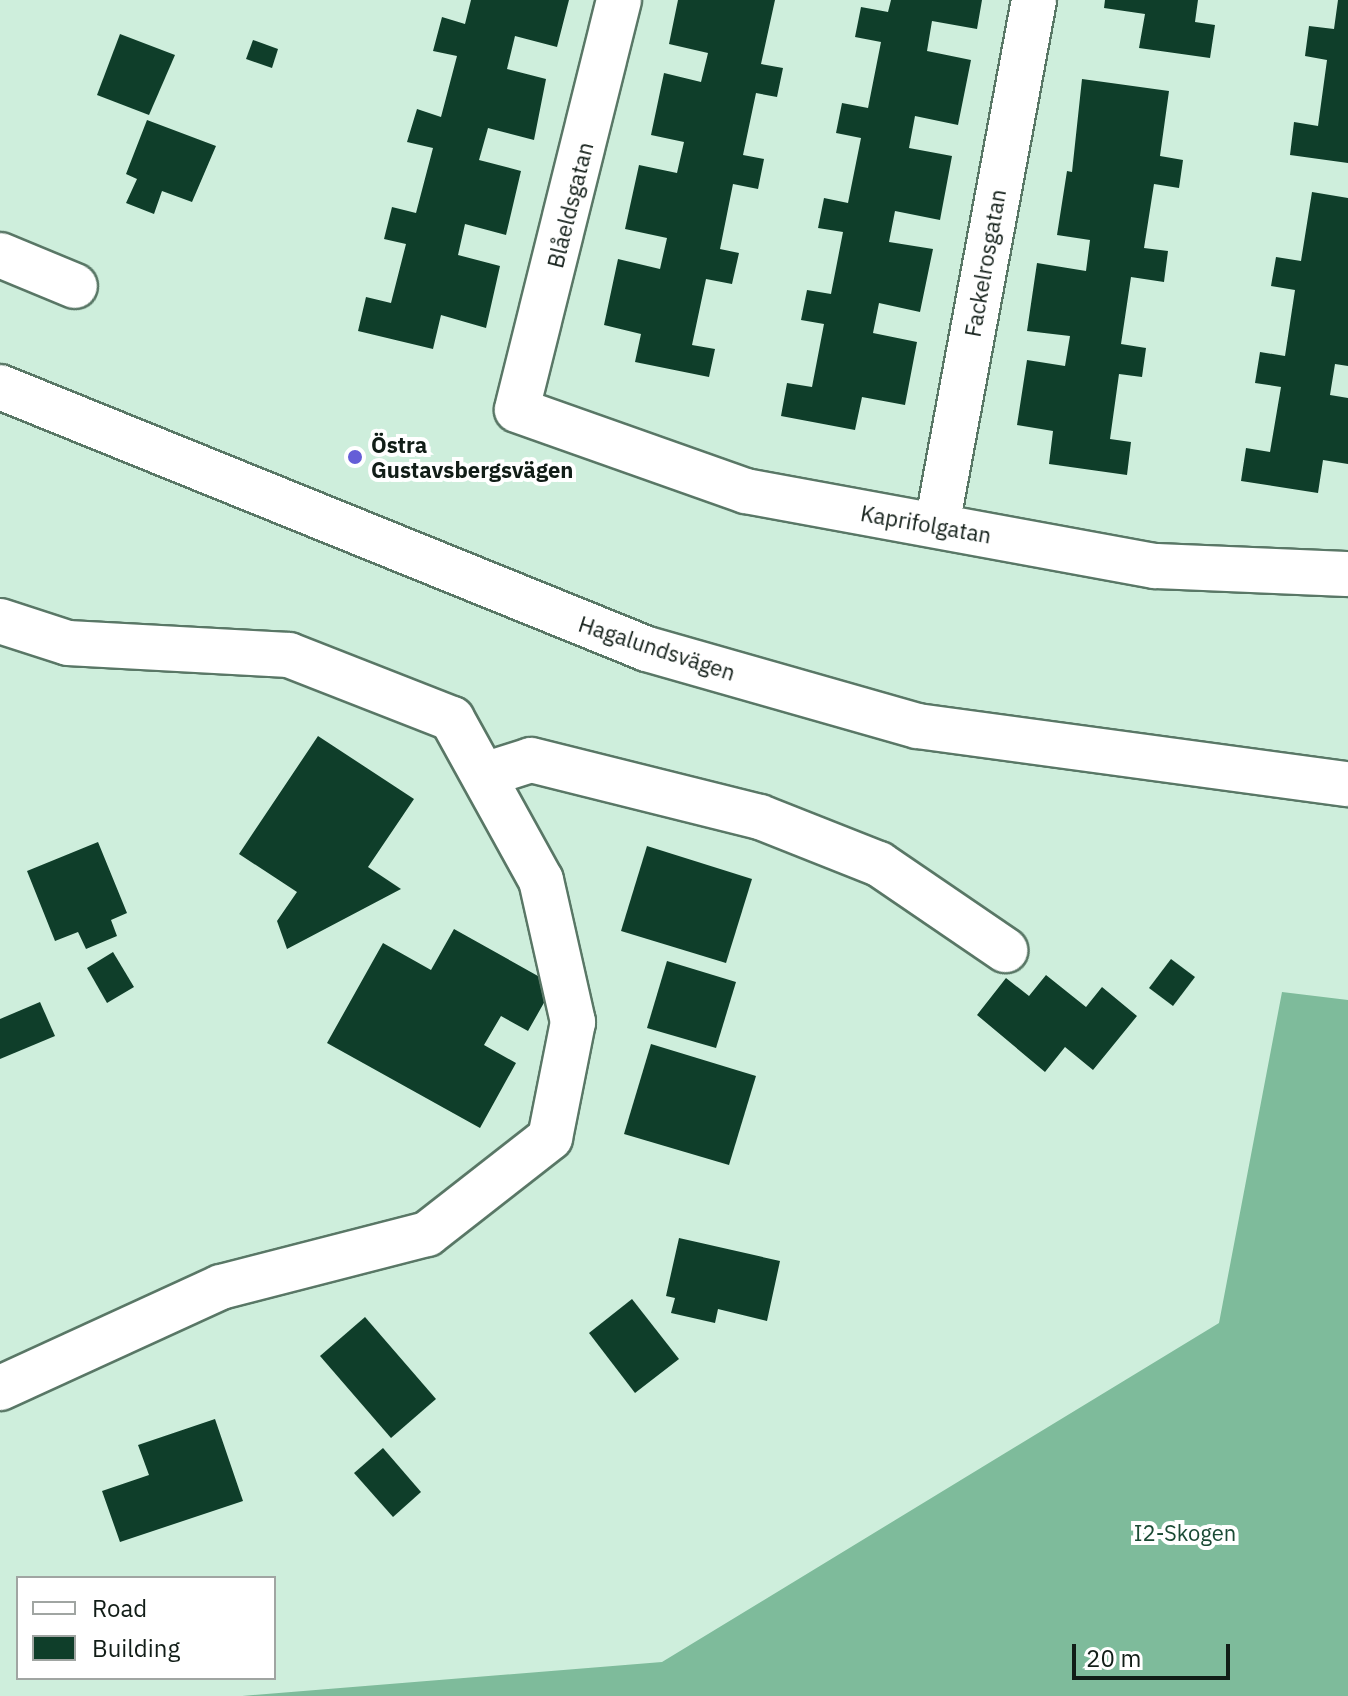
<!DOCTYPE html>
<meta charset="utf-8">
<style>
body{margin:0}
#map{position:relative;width:1348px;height:1696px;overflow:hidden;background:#ceeedc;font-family:"IBM Plex Sans",sans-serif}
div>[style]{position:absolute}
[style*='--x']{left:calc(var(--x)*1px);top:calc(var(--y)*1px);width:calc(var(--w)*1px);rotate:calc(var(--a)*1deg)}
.forest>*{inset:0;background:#7ebb9b}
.building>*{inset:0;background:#0f3e2a}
.roads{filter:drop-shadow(2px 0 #597766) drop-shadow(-2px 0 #597766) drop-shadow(0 2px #597766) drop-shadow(0 -2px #597766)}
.minor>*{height:44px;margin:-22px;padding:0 22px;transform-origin:22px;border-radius:22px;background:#fff}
.tertiary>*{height:44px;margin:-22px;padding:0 22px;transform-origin:22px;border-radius:22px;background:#fff}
.dots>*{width:22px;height:22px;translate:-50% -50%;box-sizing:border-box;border:4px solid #fff;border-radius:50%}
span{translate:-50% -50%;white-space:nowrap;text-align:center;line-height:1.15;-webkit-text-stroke:8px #fff;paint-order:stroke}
.street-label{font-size:22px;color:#111d17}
.poi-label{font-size:22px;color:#111d17;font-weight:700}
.left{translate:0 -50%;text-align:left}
.park-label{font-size:22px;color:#1a4a34}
.legend{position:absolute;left:16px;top:1576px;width:260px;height:104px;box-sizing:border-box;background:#fff;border:2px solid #a0a5a2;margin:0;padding:10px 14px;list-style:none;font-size:24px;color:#111d17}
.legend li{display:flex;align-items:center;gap:16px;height:40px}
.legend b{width:40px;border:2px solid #a0a5a2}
.scale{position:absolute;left:1072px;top:1644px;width:158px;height:36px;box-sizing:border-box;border:4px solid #111d17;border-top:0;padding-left:10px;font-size:24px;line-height:28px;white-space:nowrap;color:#111d17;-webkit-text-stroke:6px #fff;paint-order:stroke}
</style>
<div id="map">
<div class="forest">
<div style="clip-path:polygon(1282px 992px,1348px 1000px,1348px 1696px,242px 1696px,662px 1662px,1219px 1323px)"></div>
</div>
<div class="building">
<div style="clip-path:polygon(471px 0,569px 0,557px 47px,515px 36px,507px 69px,546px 79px,534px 140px,488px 128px,479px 160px,521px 171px,506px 235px,465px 224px,458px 255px,500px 266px,486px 328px,441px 315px,433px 349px,358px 331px,366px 297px,391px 303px,406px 244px,384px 239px,392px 207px,416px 213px,433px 148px,407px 142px,417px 109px,441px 117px,457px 56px,433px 51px,442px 17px,465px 24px)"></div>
<div style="clip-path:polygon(678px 0,775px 0,761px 64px,783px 68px,777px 97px,756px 93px,743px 155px,764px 159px,758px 189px,733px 184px,720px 249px,739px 253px,732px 284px,706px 279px,692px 345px,715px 349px,709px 377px,635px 362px,641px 334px,604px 325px,618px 259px,660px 269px,667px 238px,625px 229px,639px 165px,677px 173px,684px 142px,651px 135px,664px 73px,701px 82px,708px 53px,669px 44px)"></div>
<div style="clip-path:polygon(891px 0,982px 0,977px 29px,932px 21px,927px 51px,971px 60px,958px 125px,915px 116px,909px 148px,952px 156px,940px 220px,895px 211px,889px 242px,933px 249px,920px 312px,879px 303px,873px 333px,917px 342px,905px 405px,862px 397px,855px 430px,781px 416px,787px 383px,812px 387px,824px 324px,801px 320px,807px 290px,831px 294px,843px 232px,818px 228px,824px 198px,848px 203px,861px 138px,836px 133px,842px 103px,868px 108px,881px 42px,855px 37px,861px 7px,888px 12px)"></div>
<div style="clip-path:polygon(1105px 0,1198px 0,1195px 22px,1215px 25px,1210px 58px,1139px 48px,1145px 14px,1104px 8px)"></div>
<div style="clip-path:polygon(1338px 0,1348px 0,1348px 163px,1290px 155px,1294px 122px,1318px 126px,1327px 60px,1305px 56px,1309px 26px,1334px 29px)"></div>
<div style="clip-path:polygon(120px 34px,175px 55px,149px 115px,97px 95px)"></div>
<div style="clip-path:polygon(253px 40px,278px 49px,272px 68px,246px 59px)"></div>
<div style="clip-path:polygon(1082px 79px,1169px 91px,1160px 156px,1183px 160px,1179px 188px,1154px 184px,1144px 248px,1168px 251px,1164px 282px,1131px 277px,1121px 344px,1146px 348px,1142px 377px,1119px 374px,1110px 439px,1131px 442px,1127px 475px,1049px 464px,1053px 431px,1017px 425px,1027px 360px,1065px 366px,1070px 336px,1027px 331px,1037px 263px,1086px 271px,1090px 240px,1057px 235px,1067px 171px,1072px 172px)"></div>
<div style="clip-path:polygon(147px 120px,216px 146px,192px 202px,162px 191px,154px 214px,126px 203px,137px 179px,126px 174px)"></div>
<div style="clip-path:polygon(1312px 192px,1348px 198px,1348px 366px,1335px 364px,1330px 395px,1348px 398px,1348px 464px,1323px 460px,1318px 493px,1241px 481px,1246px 448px,1270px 452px,1281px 387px,1255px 383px,1260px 352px,1285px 356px,1295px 290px,1271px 286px,1276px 257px,1301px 261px)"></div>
<div style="clip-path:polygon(318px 736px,414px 799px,368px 867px,401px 889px,287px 949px,277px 921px,297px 892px,239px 854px)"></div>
<div style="clip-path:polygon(98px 842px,127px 913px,111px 920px,117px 936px,86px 949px,78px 932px,55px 941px,27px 871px)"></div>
<div style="clip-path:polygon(647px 846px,752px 879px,726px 963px,621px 931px)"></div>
<div style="clip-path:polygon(454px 929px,554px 985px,528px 1031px,501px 1016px,484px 1045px,516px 1063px,480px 1128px,327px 1043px,383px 943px,431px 970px)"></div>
<div style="clip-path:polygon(113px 952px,134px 987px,107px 1003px,87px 968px)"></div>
<div style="clip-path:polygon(1171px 959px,1195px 977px,1173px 1006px,1149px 988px)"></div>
<div style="clip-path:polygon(667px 961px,736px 982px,716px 1048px,647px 1028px)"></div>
<div style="clip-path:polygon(1046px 975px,1086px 1007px,1102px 987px,1137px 1016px,1093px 1070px,1065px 1047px,1045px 1072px,977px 1015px,1006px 978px,1029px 996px)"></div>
<div style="clip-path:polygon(40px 1002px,55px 1036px,0 1059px,0 1019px)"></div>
<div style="clip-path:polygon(651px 1044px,756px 1076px,729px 1165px,624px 1134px)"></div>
<div style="clip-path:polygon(679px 1238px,780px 1261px,767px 1321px,718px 1309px,715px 1323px,671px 1313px,675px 1298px,666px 1296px)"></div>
<div style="clip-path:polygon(632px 1299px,679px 1359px,635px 1393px,589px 1333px)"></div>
<div style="clip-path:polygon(365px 1317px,436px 1399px,391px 1438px,320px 1356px)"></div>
<div style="clip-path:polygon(215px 1419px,243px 1501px,120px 1542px,102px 1491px,149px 1475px,138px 1445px)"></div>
<div style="clip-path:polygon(383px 1448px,421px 1492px,393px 1517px,354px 1473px)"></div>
</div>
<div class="roads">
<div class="minor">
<div style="--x:619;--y:0;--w:422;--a:104"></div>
<div style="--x:517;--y:410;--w:243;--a:19.5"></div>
<div style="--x:746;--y:491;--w:416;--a:10.4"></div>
<div style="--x:1155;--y:566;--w:193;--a:2.4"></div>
<div style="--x:0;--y:255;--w:81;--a:22.5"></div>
<div style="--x:937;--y:525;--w:534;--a:-79.53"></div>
<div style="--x:0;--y:621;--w:71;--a:17.9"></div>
<div style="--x:68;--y:643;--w:221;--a:3.1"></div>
<div style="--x:289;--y:655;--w:175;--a:21.4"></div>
<div style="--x:452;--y:719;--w:184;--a:61.1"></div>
<div style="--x:541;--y:880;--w:146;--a:77.3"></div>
<div style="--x:573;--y:1022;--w:118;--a:101.2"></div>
<div style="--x:550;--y:1138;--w:156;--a:142"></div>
<div style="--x:427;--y:1234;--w:213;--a:165.6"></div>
<div style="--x:221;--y:1287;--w:243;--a:155.4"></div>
<div style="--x:484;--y:775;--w:49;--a:-17.7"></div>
<div style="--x:531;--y:760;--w:236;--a:14"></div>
<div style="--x:760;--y:817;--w:128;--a:21.6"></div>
<div style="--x:879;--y:864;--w:153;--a:34.3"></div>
</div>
<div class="tertiary">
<div style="--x:0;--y:387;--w:698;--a:22.05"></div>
<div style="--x:647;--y:649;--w:281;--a:15.9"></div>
<div style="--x:917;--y:726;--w:435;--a:7.7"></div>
</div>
</div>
<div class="dots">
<div style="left:355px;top:457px;background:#655ed7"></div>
</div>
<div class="street-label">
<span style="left:570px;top:205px;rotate:-76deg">Blåeldsgatan</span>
<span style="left:985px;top:263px;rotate:-80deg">Fackelrosgatan</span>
<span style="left:926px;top:524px;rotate:10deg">Kaprifolgatan</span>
<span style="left:657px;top:648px;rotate:18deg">Hagalundsvägen</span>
</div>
<div class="poi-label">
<span class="left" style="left:371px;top:457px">Östra<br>Gustavsbergsvägen</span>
</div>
<div class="park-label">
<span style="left:1185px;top:1533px">I2-Skogen</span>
</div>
<ul class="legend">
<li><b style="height:10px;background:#fff"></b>Road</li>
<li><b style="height:22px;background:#0f3e2a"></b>Building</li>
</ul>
<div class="scale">20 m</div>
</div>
